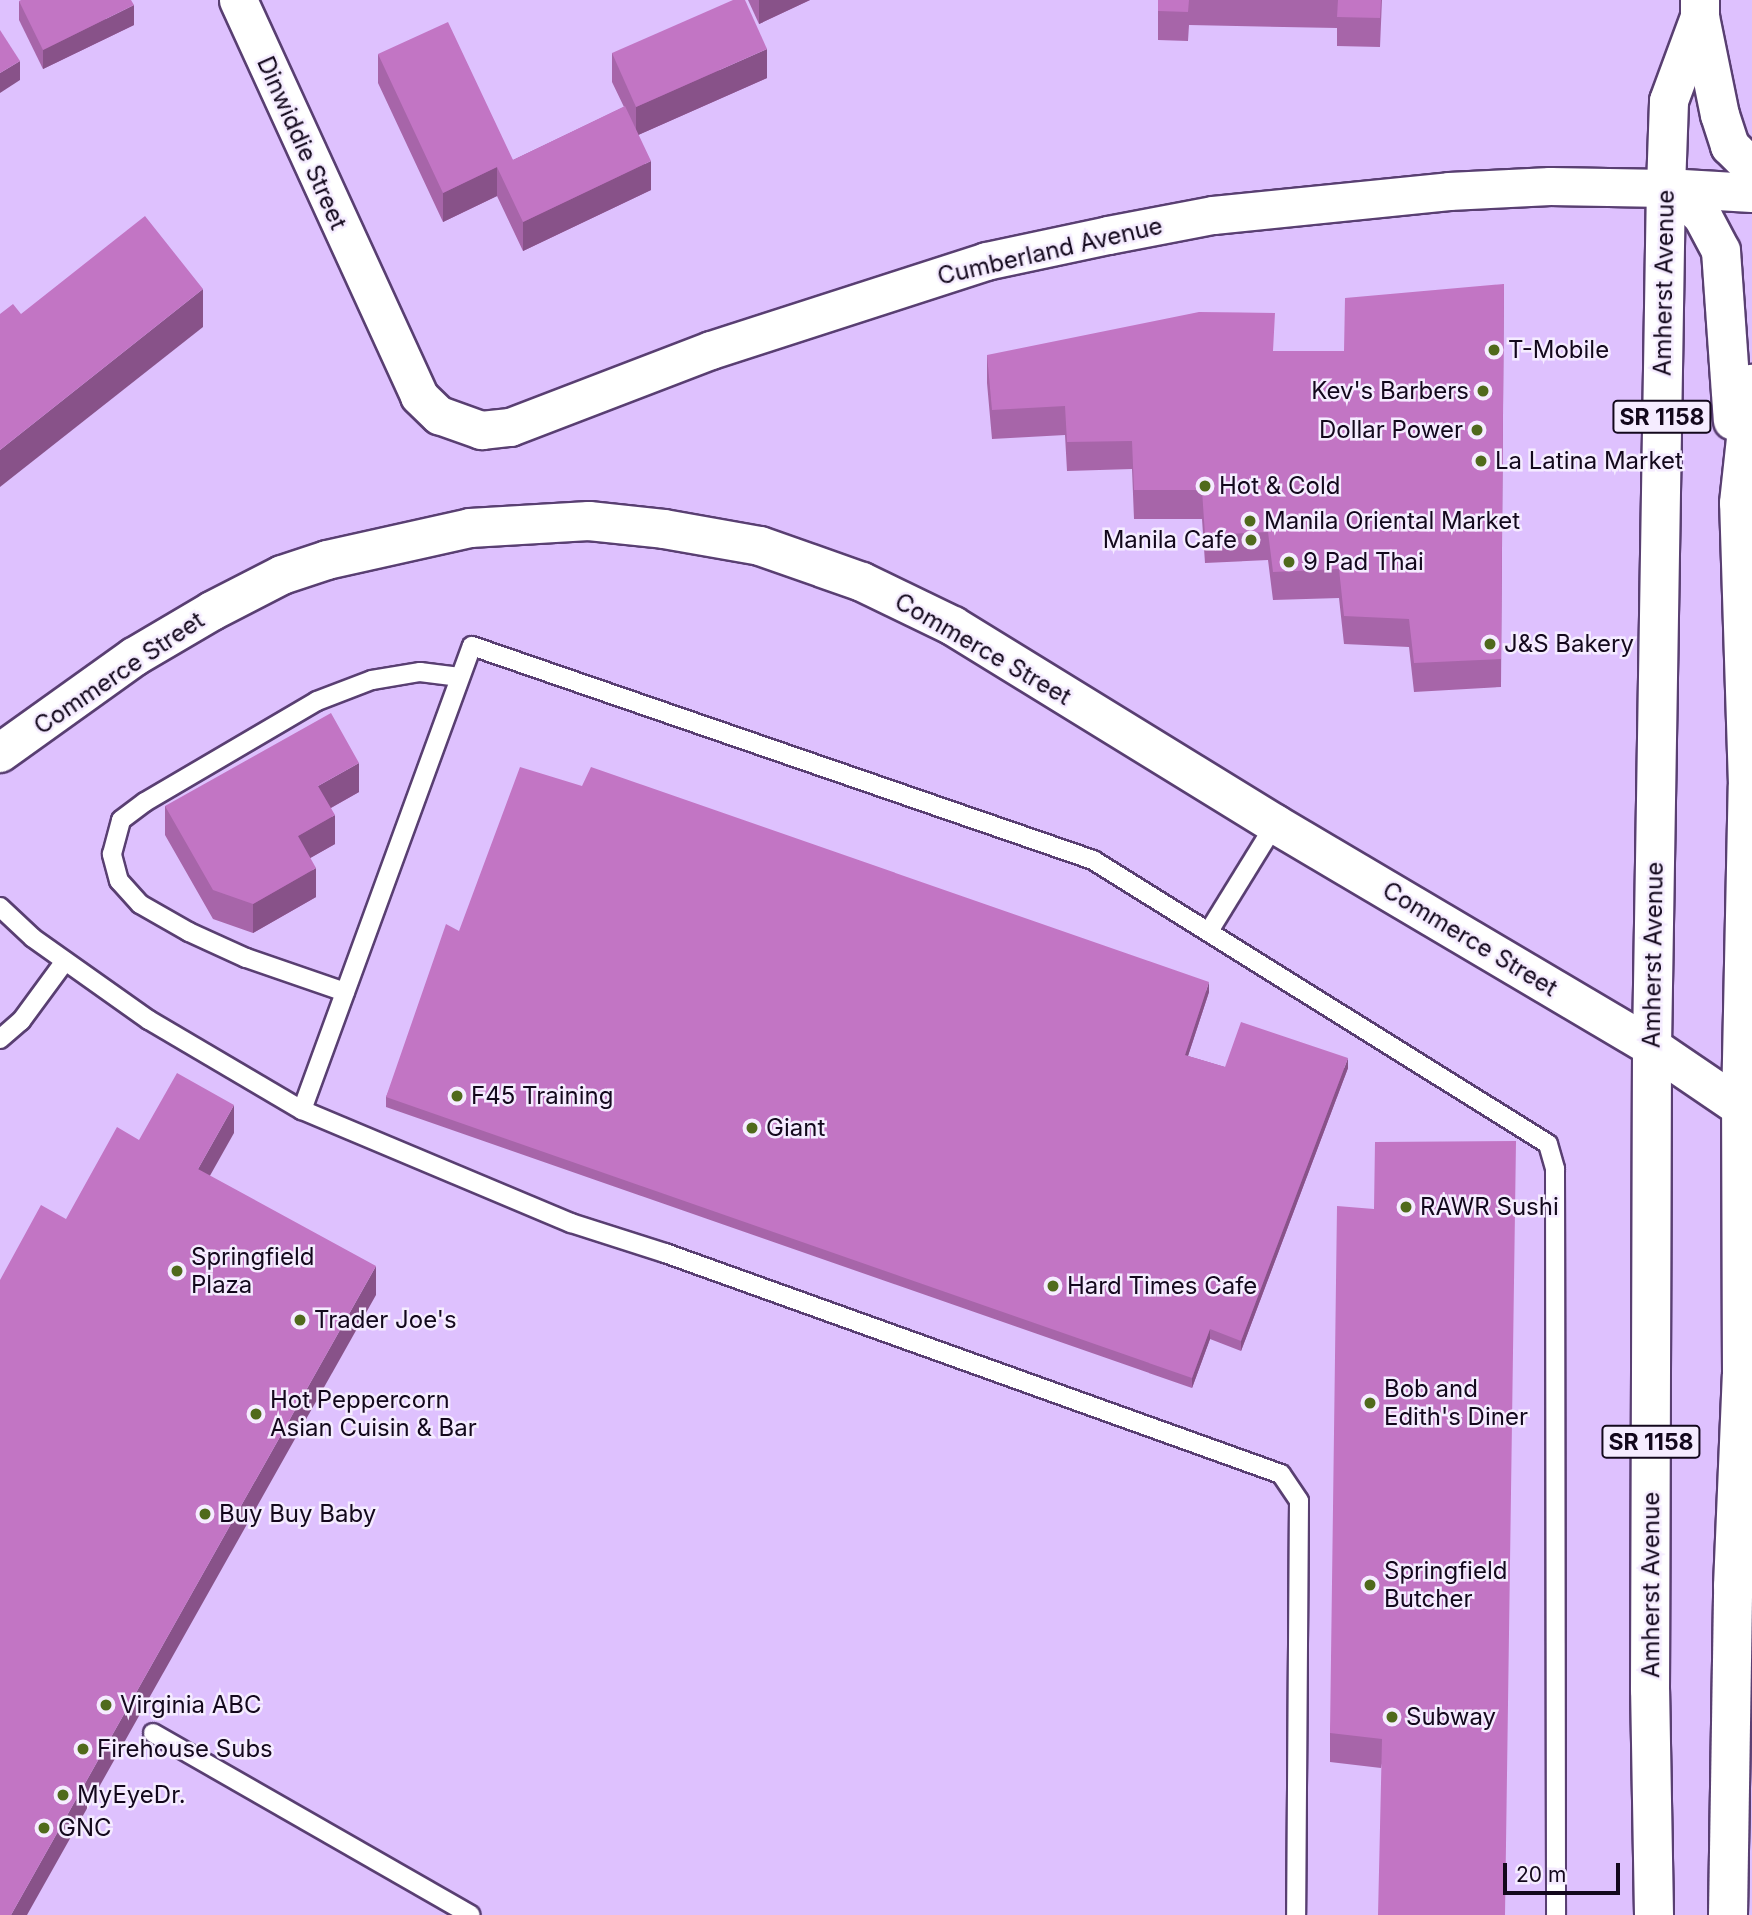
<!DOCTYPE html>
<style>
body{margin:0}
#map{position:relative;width:1752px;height:1915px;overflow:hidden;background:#dec1fe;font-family:Inter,sans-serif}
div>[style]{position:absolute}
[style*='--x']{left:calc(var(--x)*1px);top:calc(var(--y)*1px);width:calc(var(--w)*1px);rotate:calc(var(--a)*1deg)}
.roads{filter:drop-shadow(2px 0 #593f72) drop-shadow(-2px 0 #593f72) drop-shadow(0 2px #593f72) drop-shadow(0 -2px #593f72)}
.service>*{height:18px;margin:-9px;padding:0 9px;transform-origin:9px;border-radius:9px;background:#fff}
.minor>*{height:37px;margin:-18.5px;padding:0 18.5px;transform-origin:18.5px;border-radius:18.5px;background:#fff}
.tertiary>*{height:38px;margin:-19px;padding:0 19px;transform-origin:19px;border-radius:19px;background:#fff}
.secondary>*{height:38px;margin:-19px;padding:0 19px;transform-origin:19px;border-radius:19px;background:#fff}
.primary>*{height:38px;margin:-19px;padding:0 19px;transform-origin:19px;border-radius:19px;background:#fff}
.wall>*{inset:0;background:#a765a9}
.shaded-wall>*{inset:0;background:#885289}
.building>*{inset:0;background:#c275c4}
.dots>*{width:19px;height:19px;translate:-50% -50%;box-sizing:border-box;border:4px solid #f5ecff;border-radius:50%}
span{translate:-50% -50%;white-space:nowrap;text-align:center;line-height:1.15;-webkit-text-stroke:5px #f5ecff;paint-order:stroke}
.shield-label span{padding:2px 5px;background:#f5ecff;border:2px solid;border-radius:5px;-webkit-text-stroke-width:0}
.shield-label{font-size:23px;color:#13081c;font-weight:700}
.street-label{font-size:24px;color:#13081c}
.poi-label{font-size:24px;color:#13081c}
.left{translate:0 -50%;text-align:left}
.right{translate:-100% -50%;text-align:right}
.scale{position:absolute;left:1503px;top:1863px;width:117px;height:32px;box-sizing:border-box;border:4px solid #13081c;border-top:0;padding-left:9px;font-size:21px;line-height:24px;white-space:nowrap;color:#13081c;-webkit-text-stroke:5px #f5ecff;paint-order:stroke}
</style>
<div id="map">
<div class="roads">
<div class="service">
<div style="--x:0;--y:907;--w:45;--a:43.2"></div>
<div style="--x:33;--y:938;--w:142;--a:35.3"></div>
<div style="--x:149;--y:1020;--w:178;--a:30.5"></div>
<div style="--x:302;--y:1110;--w:292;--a:22.8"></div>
<div style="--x:571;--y:1223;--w:99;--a:17.7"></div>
<div style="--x:665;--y:1253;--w:654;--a:19.74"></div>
<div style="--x:1281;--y:1474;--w:32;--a:56"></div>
<div style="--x:1299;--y:1501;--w:414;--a:90.4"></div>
<div style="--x:1209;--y:931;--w:126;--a:-58.3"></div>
<div style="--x:345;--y:992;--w:105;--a:-161"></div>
<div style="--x:246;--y:958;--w:63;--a:-155.5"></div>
<div style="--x:189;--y:932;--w:56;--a:-150.3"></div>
<div style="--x:140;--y:904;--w:31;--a:-132"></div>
<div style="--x:119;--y:881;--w:28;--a:-105"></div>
<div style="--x:112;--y:854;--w:35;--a:-75"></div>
<div style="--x:121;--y:820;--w:30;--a:-37"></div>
<div style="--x:145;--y:802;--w:199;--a:-30.4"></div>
<div style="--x:317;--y:701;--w:59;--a:-20.9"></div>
<div style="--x:372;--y:680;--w:49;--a:-9.5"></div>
<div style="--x:420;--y:672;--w:40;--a:7.1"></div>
<div style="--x:0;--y:1039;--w:28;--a:-41"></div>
<div style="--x:21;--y:1021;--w:74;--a:-53.7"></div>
<div style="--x:302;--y:1110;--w:494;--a:-69.9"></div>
<div style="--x:472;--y:646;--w:657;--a:19.01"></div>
<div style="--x:1093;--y:860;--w:536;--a:31.97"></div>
<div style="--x:1548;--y:1144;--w:26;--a:74"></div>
<div style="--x:1555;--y:1169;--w:746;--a:89.92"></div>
<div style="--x:153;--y:1733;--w:366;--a:29.8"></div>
</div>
<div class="minor">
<div style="--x:238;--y:0;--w:435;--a:65.4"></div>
<div style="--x:419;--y:396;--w:28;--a:44"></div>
<div style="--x:439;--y:415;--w:45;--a:19.7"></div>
<div style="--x:481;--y:430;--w:29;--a:-6"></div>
<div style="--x:510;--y:427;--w:215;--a:-21"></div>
<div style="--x:711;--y:350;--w:289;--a:-17.9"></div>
<div style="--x:986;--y:261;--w:125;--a:-12"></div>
<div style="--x:1108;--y:235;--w:107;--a:-10.8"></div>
<div style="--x:1213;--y:215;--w:237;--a:-5.8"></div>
<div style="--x:1449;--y:191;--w:101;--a:-2.8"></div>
<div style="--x:1550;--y:186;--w:116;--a:1"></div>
</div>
<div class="tertiary">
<div style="--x:0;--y:753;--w:165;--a:-35.6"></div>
<div style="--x:134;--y:657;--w:91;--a:-30.5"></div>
<div style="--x:212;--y:611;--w:79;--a:-27.2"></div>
<div style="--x:282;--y:575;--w:47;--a:-18.4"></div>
<div style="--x:327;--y:560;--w:147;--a:-12.6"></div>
<div style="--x:470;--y:528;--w:119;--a:-3.4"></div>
<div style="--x:589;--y:521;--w:75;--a:6.1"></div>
<div style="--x:664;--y:529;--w:97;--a:10"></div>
<div style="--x:760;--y:546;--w:108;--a:19.4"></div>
<div style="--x:862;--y:582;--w:101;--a:25.8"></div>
<div style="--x:953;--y:626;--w:378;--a:31.6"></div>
<div style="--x:1275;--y:824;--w:438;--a:30.6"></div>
</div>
<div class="secondary">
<div style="--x:1652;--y:1047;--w:121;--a:34.2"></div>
</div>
<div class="primary">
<div style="--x:1700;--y:17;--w:100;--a:78.5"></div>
<div style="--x:1720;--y:115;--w:33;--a:72"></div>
<div style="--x:1730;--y:146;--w:31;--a:45"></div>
<div style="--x:1666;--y:188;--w:27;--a:33"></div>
<div style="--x:1689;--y:203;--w:20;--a:45"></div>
<div style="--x:1703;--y:217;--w:38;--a:62"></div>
<div style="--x:1721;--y:251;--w:170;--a:86"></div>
<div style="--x:1666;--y:188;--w:86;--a:3.3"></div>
<div style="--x:1654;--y:1915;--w:225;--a:-91"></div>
<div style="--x:1650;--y:1690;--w:643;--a:-89.82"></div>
<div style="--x:1652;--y:1047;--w:859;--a:-89.07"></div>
<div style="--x:1666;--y:188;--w:87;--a:-88"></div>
<div style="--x:1669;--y:101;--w:90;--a:-69.7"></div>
<div style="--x:1700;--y:17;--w:17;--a:-90"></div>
<div style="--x:1728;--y:1915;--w:329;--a:-89.1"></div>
<div style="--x:1733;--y:1586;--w:211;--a:-87.6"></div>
<div style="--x:1742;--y:1375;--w:268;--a:-90.2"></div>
<div style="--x:1741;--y:1107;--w:321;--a:-88.8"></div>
<div style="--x:1748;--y:786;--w:283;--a:-91.8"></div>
<div style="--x:1739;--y:503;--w:120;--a:-83.8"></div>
</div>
</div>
<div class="wall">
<div style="clip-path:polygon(748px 0,810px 0,759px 24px)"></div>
<div style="clip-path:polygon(1158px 0,1382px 0,1380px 47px,1337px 46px,1337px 28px,1189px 25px,1188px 41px,1158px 40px)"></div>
<div style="clip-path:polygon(19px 1px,134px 25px,43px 69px,19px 20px)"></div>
<div style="clip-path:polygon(612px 53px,767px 78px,638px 135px,651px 190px,523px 251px,497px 196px,443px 222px,378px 83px,378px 54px,513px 160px,624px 107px,612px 82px)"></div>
<div style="clip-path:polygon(1504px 284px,1501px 687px,1414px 692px,1409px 647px,1344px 644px,1339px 598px,1273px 600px,1268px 560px,1205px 563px,1202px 519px,1134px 519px,1132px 469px,1067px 471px,1065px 435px,992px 439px,987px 383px,987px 355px,1344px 351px)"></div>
<div style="clip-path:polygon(359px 792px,331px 808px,335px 844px,310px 858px,316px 897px,253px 933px,213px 919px,165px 835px,165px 806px)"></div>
<div style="clip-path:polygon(459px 931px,1209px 992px,1188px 1056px,1225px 1067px,1348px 1068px,1241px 1351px,1210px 1339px,1192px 1388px,386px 1107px,386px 1097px)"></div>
<div style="clip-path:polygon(1516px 1141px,1381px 1768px,1330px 1762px,1330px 1733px,1374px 1209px)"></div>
</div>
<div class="shaded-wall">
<div style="clip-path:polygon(759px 0,810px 0,759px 24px)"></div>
<div style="clip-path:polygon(134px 5px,134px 25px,43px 69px,43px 50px)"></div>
<div style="clip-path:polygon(767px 49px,767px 78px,636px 136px,636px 107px)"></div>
<div style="clip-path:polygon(20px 61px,20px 80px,0 93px,0 73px)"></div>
<div style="clip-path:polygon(651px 161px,651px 190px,523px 251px,523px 222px)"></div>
<div style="clip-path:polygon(497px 167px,497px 196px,443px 222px,443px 193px)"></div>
<div style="clip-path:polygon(203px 289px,203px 327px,0 487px,0 450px)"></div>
<div style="clip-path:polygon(359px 763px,359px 792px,318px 815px,318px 786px)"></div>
<div style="clip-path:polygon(335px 815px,335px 844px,298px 865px,298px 836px)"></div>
<div style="clip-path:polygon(316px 868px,316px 897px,253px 933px,253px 904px)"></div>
<div style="clip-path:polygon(1209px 982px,1209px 992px,1185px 1065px,1185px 1055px)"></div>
<div style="clip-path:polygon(1348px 1058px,1348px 1068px,1241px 1351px,1241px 1341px)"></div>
<div style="clip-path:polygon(234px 1105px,234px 1133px,198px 1197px,198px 1169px)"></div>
<div style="clip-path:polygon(376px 1266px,376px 1295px,27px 1915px,11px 1915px)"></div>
<div style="clip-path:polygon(1210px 1329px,1210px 1339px,1192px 1388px,1192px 1378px)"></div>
</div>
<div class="building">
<div style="clip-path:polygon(21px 0,131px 0,134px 5px,43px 50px,19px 1px)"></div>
<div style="clip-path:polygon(733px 0,745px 0,767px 49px,636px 107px,612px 53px)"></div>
<div style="clip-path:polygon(1158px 0,1189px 0,1188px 12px,1158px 11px)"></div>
<div style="clip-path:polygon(1338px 0,1381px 0,1380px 18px,1337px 17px)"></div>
<div style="clip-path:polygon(448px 22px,513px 160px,625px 106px,651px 161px,523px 222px,497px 167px,443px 193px,378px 54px)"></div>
<div style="clip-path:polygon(0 30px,20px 61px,0 73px)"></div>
<div style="clip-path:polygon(145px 216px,203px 289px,0 450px,0 314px,13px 304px,21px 314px)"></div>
<div style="clip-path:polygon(1504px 284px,1501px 659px,1414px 663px,1409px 619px,1344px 616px,1339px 569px,1273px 572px,1268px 532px,1205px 535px,1202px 490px,1134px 490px,1132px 441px,1067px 442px,1065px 406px,992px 410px,987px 355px,1199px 312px,1275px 313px,1273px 351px,1344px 351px,1345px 298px)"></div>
<div style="clip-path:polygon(331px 713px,359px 763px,318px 786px,335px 815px,298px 836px,316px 868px,253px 904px,213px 890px,165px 806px)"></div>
<div style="clip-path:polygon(520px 767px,582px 786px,591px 767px,1209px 982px,1185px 1055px,1225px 1067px,1241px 1022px,1348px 1058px,1241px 1341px,1210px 1329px,1192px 1378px,386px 1097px,446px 924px,459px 931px)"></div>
<div style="clip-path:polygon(177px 1073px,234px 1105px,198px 1169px,376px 1266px,11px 1915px,0 1915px,0 1280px,41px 1205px,66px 1219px,117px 1127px,139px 1140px)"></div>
<div style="clip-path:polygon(1516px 1141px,1505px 1915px,1378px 1915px,1382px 1739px,1330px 1733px,1337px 1206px,1374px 1209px,1375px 1142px)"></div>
</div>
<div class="dots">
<div style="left:1494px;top:350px;background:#506a1c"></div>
<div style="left:1483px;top:391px;background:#506a1c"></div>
<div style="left:1477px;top:430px;background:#506a1c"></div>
<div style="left:1481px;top:461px;background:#506a1c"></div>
<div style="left:1205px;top:486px;background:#506a1c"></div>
<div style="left:1250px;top:521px;background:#506a1c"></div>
<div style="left:1251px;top:540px;background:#506a1c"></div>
<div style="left:1289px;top:562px;background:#506a1c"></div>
<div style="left:1490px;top:644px;background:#506a1c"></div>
<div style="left:457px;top:1096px;background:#506a1c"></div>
<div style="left:752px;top:1128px;background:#506a1c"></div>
<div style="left:1406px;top:1207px;background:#506a1c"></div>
<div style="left:177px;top:1271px;background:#506a1c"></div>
<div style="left:1053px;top:1286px;background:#506a1c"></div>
<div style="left:300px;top:1320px;background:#506a1c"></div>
<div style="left:1370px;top:1403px;background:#506a1c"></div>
<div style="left:256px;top:1414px;background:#506a1c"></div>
<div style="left:205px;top:1514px;background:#506a1c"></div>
<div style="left:1370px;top:1585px;background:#506a1c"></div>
<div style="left:106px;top:1705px;background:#506a1c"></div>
<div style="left:1392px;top:1717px;background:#506a1c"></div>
<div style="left:83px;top:1749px;background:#506a1c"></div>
<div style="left:63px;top:1795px;background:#506a1c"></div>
<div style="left:44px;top:1828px;background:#506a1c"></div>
</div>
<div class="shield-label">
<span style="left:1662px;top:417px">SR 1158</span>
<span style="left:1651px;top:1442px">SR 1158</span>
</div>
<div class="street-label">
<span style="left:302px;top:143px;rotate:66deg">Dinwiddie Street</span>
<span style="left:1050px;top:251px;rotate:-13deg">Cumberland Avenue</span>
<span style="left:1664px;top:283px;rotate:-89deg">Amherst Avenue</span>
<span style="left:983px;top:649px;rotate:30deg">Commerce Street</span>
<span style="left:119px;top:673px;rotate:-34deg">Commerce Street</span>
<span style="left:1470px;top:939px;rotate:31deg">Commerce Street</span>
<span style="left:1653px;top:955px;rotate:-89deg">Amherst Avenue</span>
<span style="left:1651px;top:1585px;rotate:-90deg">Amherst Avenue</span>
</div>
<div class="poi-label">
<span class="left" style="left:1508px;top:350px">T-Mobile</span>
<span class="right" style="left:1469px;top:391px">Kev's Barbers</span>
<span class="right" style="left:1463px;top:430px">Dollar Power</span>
<span class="left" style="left:1495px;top:461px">La Latina Market</span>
<span class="left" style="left:1219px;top:486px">Hot &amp; Cold</span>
<span class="left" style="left:1264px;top:521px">Manila Oriental Market</span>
<span class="right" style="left:1237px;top:540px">Manila Cafe</span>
<span class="left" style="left:1303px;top:562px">9 Pad Thai</span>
<span class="left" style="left:1504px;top:644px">J&amp;S Bakery</span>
<span class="left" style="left:471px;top:1096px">F45 Training</span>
<span class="left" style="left:766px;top:1128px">Giant</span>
<span class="left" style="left:1420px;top:1207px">RAWR Sushi</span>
<span class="left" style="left:191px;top:1271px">Springfield<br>Plaza</span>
<span class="left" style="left:1067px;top:1286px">Hard Times Cafe</span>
<span class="left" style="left:314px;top:1320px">Trader Joe's</span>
<span class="left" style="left:1384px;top:1403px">Bob and<br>Edith's Diner</span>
<span class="left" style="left:270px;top:1414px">Hot Peppercorn<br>Asian Cuisin &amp; Bar</span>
<span class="left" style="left:219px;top:1514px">Buy Buy Baby</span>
<span class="left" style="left:1384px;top:1585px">Springfield<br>Butcher</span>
<span class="left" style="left:120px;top:1705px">Virginia ABC</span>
<span class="left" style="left:1406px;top:1717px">Subway</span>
<span class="left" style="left:97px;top:1749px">Firehouse Subs</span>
<span class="left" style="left:77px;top:1795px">MyEyeDr.</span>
<span class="left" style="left:58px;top:1828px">GNC</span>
</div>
<div class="scale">20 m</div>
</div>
